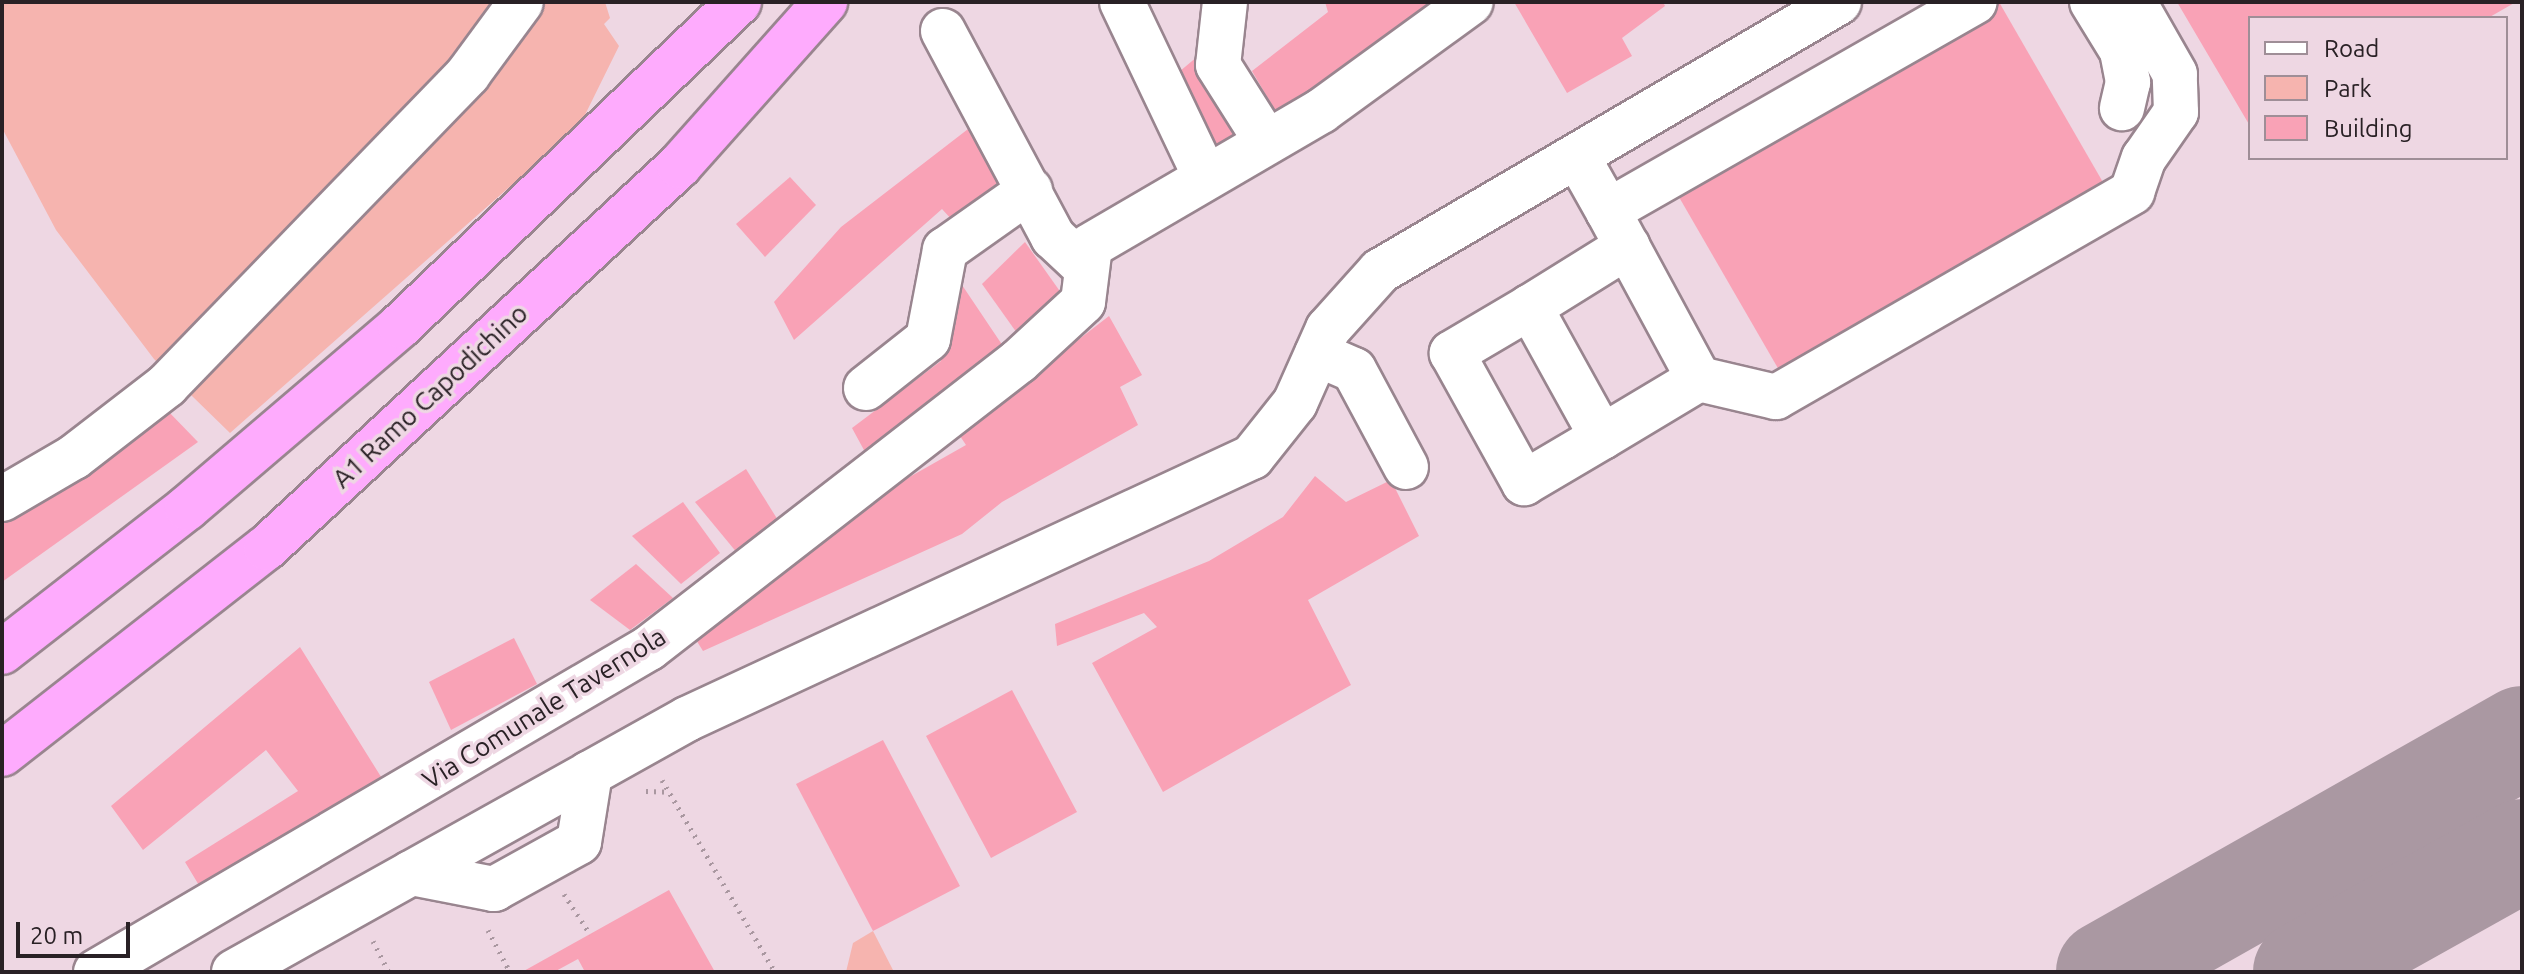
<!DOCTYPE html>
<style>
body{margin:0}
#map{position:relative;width:2524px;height:974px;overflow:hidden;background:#eed7e3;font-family:Ubuntu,sans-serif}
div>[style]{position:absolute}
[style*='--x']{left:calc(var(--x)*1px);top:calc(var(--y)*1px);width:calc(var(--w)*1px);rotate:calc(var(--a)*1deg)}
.green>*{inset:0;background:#f6b4af}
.taxiway>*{height:102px;margin:-51px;padding:0 51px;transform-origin:51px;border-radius:51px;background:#aa98a2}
.building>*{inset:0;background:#f9a2b6}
.path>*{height:5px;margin-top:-2.5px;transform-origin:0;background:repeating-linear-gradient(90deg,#a997a0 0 2px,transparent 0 8px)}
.roads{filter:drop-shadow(2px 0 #99858f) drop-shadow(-2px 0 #99858f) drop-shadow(0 2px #99858f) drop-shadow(0 -2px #99858f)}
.minor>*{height:44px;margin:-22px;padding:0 22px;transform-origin:22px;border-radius:22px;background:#fff}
.highway>*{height:44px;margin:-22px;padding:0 22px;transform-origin:22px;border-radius:22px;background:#feabfd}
span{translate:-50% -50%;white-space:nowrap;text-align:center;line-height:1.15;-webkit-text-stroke:7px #eed7e3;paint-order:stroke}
.street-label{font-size:26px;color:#292125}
.frame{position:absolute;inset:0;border:4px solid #292125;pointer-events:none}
.legend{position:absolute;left:2248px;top:16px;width:260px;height:144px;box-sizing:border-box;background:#eed7e3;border:2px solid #9f8e97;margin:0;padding:10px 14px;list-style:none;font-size:24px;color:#292125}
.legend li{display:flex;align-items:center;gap:16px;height:40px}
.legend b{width:40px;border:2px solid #9f8e97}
.scale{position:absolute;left:16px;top:922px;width:114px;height:36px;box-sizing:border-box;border:4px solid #292125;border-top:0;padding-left:10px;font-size:24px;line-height:28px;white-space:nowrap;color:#292125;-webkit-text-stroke:6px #eed7e3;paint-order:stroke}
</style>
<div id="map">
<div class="green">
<div style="clip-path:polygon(2px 2px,605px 2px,610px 18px,604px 24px,619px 46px,580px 125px,230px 433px,154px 359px,56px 230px,2px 128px)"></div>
<div style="clip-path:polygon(873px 931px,894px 972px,846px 972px,853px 943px)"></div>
</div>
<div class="taxiway">
<div style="--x:2107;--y:972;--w:477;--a:-29.5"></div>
<div style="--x:2304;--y:972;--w:250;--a:-29.2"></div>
</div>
<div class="building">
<div style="clip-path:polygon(1325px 2px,1436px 2px,1281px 121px,1252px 71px,1328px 12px)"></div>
<div style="clip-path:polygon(1514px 2px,1663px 2px,1665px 6px,1622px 38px,1632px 56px,1567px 93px)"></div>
<div style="clip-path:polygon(1990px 2px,1999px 2px,2108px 191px,1783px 377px,1672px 185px)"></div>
<div style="clip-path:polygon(2177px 2px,2516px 2px,2488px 18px,2250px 18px,2250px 126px)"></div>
<div style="clip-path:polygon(1198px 56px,1246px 139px,1218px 152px,1173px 77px)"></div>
<div style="clip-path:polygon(972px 126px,1009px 183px,953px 221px,942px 209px,794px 340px,774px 302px,841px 227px)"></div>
<div style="clip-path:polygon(790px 177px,816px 205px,765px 257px,736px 224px)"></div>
<div style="clip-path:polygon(1025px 242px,1064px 297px,1019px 336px,982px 284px)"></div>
<div style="clip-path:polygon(962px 285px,1009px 355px,871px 463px,852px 428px,941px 361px,945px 323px)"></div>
<div style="clip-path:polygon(1109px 316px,1142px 375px,1120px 387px,1138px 425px,1002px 502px,962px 534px,703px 651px,693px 635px,876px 496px,966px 445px,958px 433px)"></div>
<div style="clip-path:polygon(165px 408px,198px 442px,2px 582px,2px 523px)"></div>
<div style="clip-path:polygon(746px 469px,781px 525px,738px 554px,695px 502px)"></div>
<div style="clip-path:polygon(1315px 476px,1346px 502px,1391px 480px,1419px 536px,1308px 600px,1351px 685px,1163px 792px,1092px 663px,1157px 627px,1144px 613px,1057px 646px,1055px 624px,1209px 561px,1283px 517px)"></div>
<div style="clip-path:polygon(683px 502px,720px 553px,681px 584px,632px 536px)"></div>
<div style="clip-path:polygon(636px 564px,673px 598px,630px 630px,590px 600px)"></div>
<div style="clip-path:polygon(514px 638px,537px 684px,451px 730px,429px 682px)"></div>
<div style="clip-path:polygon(300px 647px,388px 788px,206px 897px,185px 862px,298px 791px,266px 750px,143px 850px,111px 806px)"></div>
<div style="clip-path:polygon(1012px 690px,1077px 812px,991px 858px,926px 736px)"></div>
<div style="clip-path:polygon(883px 740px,960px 886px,873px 931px,796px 784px)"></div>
<div style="clip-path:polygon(669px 890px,715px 972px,585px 972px,578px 959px,554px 972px,522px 972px)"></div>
</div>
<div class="path">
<div style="--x:662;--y:780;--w:223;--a:59.5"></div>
<div style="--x:646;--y:791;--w:23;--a:2"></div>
<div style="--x:564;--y:894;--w:48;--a:57"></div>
<div style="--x:488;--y:930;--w:47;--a:62.4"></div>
<div style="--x:373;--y:941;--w:35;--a:63"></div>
</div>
<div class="roads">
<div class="minor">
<div style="--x:1122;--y:2;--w:193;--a:64.5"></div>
<div style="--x:1225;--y:2;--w:63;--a:96.3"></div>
<div style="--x:1218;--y:65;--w:90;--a:57.7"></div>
<div style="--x:2092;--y:2;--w:57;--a:58.5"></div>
<div style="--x:2122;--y:51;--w:32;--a:79"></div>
<div style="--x:2128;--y:82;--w:27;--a:103"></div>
<div style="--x:943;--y:31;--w:234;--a:61.9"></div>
<div style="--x:1053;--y:237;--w:45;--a:43.2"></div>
<div style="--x:1577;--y:156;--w:63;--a:60.6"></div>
<div style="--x:1608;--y:211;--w:422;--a:-29.7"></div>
<div style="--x:1608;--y:211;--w:191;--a:61.6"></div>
<div style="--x:1530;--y:307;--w:115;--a:-31.9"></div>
<div style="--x:1317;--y:354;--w:40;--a:23.4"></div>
<div style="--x:1354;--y:370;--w:110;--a:61.8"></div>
<div style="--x:866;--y:388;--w:79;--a:-38.3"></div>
<div style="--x:928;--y:339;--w:91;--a:-79.2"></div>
<div style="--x:945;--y:250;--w:104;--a:-35.2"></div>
<div style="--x:1602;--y:437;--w:149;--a:-119"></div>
<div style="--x:1530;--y:307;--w:91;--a:149.5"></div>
<div style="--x:1452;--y:353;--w:149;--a:61"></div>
<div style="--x:1524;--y:483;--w:91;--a:-30.5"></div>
<div style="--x:1602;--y:437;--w:113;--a:-30.9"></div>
<div style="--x:1699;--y:379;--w:79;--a:13.2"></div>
<div style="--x:1776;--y:397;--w:411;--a:-29.9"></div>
<div style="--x:2132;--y:192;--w:36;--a:-71"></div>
<div style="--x:2144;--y:158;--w:56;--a:-55.2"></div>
<div style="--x:2176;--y:112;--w:38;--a:-92"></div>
<div style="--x:2175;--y:74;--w:83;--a:-119.7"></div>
<div style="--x:2;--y:499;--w:83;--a:-30.3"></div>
<div style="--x:74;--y:457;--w:118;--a:-37.7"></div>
<div style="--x:167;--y:385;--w:433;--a:-45.9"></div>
<div style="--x:468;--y:74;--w:89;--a:-53.6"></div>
<div style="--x:411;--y:873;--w:85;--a:10.9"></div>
<div style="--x:494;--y:889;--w:97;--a:-28.9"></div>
<div style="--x:579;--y:842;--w:70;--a:-80.9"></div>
<div style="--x:96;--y:972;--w:641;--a:-30.37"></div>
<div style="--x:649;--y:648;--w:468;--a:-37.8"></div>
<div style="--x:1019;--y:361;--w:87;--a:-42.7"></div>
<div style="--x:1083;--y:302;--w:56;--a:-82.9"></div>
<div style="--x:1090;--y:246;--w:268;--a:-30.3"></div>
<div style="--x:1321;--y:111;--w:185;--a:-36"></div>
<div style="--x:234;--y:972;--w:519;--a:-29.18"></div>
<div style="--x:687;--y:719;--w:623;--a:-24.88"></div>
<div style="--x:1252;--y:457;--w:69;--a:-51.5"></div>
<div style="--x:1295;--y:403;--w:81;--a:-66"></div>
<div style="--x:1328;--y:329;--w:78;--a:-48.1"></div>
<div style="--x:1380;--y:271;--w:532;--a:-30.37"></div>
</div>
<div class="highway">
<div style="--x:2;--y:652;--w:234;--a:-37.9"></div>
<div style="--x:187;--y:508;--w:280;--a:-40.5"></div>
<div style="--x:400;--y:326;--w:469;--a:-43.7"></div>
<div style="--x:2;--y:754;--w:335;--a:-38"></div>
<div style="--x:266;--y:548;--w:563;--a:-42.77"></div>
<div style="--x:679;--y:166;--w:220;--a:-48.3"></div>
</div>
</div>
<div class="street-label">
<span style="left:430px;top:396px;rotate:-43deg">A1 Ramo Capodichino</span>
<span style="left:544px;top:708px;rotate:-32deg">Via Comunale Tavernola</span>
</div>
<div class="frame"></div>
<ul class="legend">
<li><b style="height:10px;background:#fff"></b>Road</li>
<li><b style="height:22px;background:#f6b4af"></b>Park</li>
<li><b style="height:22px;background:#f9a2b6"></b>Building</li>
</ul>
<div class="scale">20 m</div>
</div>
